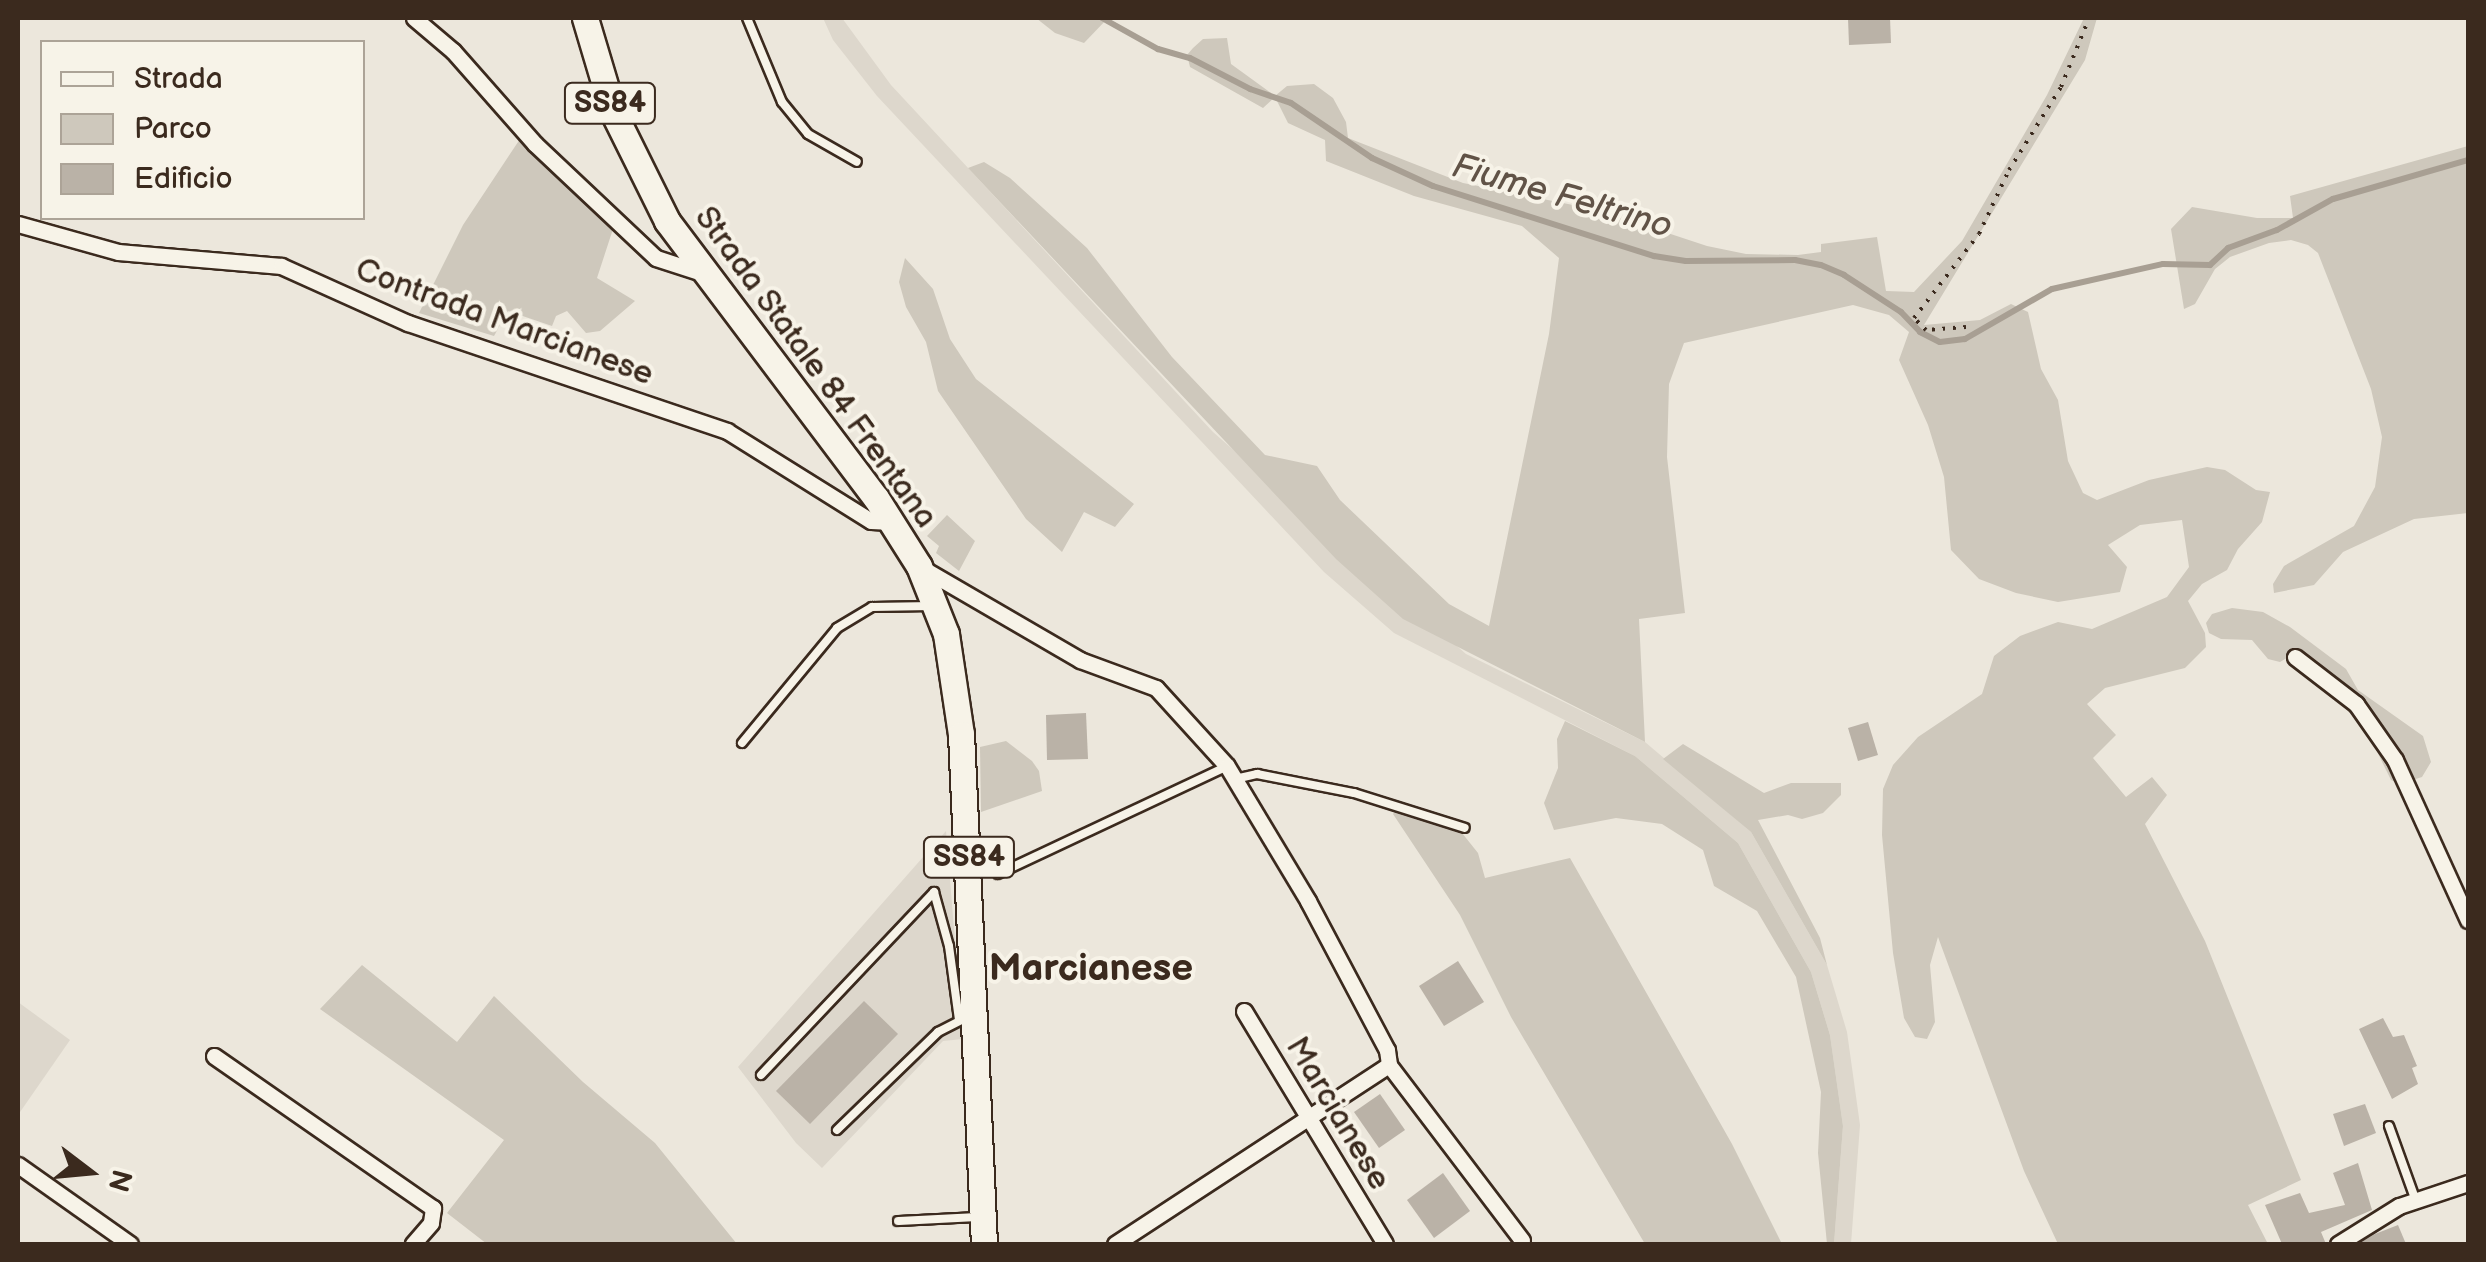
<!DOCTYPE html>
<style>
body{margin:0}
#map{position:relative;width:2486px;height:1262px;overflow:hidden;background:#ece7dc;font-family:"Balsamiq Sans",sans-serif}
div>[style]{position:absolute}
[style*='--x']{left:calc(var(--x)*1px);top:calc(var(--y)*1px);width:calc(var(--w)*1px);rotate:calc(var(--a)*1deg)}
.built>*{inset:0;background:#ddd7cc}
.green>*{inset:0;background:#cec8bc}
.stream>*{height:6px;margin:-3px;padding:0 3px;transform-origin:3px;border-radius:3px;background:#a89f93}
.building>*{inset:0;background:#bab2a7}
.path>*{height:4px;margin-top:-2px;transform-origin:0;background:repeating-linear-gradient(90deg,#3b2a1e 0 2.5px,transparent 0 10.5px)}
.roads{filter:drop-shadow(2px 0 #3b2a1e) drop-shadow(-2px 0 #3b2a1e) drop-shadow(0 2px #3b2a1e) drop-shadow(0 -2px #3b2a1e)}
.service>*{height:8px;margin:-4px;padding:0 4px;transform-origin:4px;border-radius:4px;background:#f7f3e8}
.minor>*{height:15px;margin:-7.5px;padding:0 7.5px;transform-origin:7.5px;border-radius:7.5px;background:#f7f3e8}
.primary>*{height:25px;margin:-12.5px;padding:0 12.5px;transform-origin:12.5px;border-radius:12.5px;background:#f7f3e8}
span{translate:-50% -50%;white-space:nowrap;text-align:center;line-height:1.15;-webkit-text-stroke:8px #f7f3e8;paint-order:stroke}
.shield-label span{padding:2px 8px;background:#f7f3e8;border:2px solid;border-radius:8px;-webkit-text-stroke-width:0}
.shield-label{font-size:30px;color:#3b2a1e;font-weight:700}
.street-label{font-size:32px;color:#3b2a1e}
.water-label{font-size:35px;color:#615347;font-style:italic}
.quarter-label{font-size:38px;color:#3b2a1e;font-weight:700}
.frame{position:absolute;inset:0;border:20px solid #3b2a1e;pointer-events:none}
.legend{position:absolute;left:40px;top:40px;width:325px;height:180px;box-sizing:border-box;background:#f7f3e8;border:2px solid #aca397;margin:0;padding:12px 18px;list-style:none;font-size:30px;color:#3b2a1e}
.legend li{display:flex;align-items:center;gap:20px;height:50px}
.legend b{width:50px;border:2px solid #aca397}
.north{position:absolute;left:40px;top:1122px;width:100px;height:100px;-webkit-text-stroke:8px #f7f3e8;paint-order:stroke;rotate:106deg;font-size:28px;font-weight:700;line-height:40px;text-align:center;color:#3b2a1e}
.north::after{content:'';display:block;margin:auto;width:35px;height:45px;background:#3b2a1e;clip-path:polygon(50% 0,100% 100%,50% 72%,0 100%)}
</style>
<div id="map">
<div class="built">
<div style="clip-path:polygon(823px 18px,842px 18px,891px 85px,1213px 432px,1466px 654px,1645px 742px,1751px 832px,1827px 965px,1847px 1032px,1860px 1125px,1851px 1244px,1834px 1244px,1843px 1126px,1830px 1035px,1811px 972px,1738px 843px,1635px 756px,1394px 633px,1324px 572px,877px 96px,833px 40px)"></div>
<div style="clip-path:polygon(946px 831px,963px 1039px,943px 1041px,822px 1168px,796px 1143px,738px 1067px)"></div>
<div style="clip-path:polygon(18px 1002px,70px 1040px,18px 1115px)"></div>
</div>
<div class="green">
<div style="clip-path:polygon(1036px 18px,1108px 18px,1084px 43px,1055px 33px)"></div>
<div style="clip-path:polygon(2084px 18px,2097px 18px,2085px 60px,1924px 325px,1980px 320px,2011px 304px,2028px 312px,2041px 369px,2058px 400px,2068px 461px,2083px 493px,2097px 500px,2149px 480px,2207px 467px,2225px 470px,2256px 490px,2270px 492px,2262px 522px,2238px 549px,2227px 570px,2202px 584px,2188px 601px,2205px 633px,2206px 647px,2185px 668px,2105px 688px,2087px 704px,2116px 735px,2093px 758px,2126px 797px,2152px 777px,2167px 795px,2145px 824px,2205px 941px,2301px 1180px,2248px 1205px,2268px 1244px,2058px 1244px,2024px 1171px,1938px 937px,1930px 965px,1935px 1022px,1927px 1039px,1915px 1037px,1904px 1018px,1893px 953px,1882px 835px,1883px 789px,1893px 765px,1918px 737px,1982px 694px,1994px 656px,2020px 636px,2058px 622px,2092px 629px,2167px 597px,2189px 567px,2182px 520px,2140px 525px,2108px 545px,2127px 567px,2120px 592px,2058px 602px,2016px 593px,1979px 579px,1951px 550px,1944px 477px,1928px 425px,1899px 360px,1909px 332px,1889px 315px,1853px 305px,1684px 343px,1669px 384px,1667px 457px,1685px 613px,1639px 619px,1645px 742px,1403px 619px,1336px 559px,968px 168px,984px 162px,1010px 178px,1087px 248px,1172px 357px,1265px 455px,1317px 466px,1340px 500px,1449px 604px,1489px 626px,1549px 334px,1559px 258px,1522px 226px,1414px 196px,1326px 161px,1325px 140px,1288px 123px,1275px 97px,1263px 108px,1190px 67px,1187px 55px,1193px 48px,1203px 39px,1227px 38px,1231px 64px,1275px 96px,1287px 86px,1314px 84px,1333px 98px,1346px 122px,1348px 138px,1463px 183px,1598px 210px,1707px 246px,1746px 254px,1798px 255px,1821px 252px,1821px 244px,1877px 237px,1886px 291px,1914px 292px,1962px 241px,2047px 95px)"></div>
<div style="clip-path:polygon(520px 139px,613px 229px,597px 278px,635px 301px,600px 331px,586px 333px,567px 311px,556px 316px,552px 326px,508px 311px,494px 336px,419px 313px,463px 225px)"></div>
<div style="clip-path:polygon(2468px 146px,2468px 513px,2414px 519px,2343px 552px,2314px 585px,2274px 593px,2273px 584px,2284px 566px,2354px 526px,2375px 487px,2382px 437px,2371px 389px,2318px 253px,2308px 245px,2291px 240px,2269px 243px,2230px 257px,2215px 269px,2195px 304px,2184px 309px,2171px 229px,2192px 207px,2257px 218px,2293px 218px,2290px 196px)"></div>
<div style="clip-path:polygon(905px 258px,933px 289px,950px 339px,976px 379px,1134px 504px,1115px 527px,1084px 512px,1062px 552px,1026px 519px,938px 391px,926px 342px,906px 307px,899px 282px)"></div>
<div style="clip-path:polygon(947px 515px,975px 541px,959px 571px,936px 553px,939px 546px,927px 536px)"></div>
<div style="clip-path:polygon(2232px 608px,2263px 612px,2290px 627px,2346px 669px,2358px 690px,2423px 736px,2431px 762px,2422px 777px,2400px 784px,2391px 780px,2364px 725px,2290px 656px,2280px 662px,2268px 659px,2252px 640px,2221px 639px,2209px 633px,2206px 623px,2212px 614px)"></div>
<div style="clip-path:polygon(1565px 721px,1635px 756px,1738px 843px,1811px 972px,1830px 1035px,1843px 1126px,1834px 1244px,1827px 1244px,1818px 1153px,1821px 1092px,1796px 977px,1757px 911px,1714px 886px,1703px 850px,1662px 824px,1616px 818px,1554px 830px,1544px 803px,1558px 768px,1557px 739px)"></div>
<div style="clip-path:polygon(1006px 741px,1032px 761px,1039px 771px,1042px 791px,981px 812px,980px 747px)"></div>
<div style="clip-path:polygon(1683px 744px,1764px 793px,1791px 783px,1841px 783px,1841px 795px,1823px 813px,1802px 819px,1788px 815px,1758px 820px,1820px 938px,1827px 965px,1751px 832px,1663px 759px)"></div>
<div style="clip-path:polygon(1396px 810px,1462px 833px,1478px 853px,1485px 878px,1570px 858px,1732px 1144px,1782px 1244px,1645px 1244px,1511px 1017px,1460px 915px,1393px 814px)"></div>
<div style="clip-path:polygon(362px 965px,457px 1042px,494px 996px,583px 1082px,655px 1143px,737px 1244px,487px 1244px,447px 1213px,504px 1140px,320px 1009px)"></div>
</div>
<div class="stream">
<div style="--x:1102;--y:18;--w:64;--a:29"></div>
<div style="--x:1158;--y:49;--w:33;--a:16"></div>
<div style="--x:1190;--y:58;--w:68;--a:27.3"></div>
<div style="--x:1250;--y:89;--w:43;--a:18.9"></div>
<div style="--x:1291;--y:103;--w:98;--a:34.2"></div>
<div style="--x:1372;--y:158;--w:67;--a:24.7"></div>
<div style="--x:1433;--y:186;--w:232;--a:17.6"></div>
<div style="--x:1654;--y:256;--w:32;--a:9"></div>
<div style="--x:1686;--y:261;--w:109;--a:-0.5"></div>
<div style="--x:1795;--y:260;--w:26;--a:11"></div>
<div style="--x:1821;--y:265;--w:25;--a:23"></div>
<div style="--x:1844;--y:275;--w:68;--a:33"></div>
<div style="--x:1901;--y:312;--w:28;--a:46"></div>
<div style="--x:1920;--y:332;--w:22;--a:27"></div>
<div style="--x:1940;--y:342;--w:25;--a:-7"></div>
<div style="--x:1965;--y:339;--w:100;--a:-29.9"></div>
<div style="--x:2052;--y:289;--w:114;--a:-12.7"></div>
<div style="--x:2163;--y:264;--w:47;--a:1.2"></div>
<div style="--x:2210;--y:265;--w:25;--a:-43"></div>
<div style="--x:2228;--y:248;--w:52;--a:-20.2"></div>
<div style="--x:2277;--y:230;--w:64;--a:-29"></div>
<div style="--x:2333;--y:199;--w:141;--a:-16.1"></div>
</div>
<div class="building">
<div style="clip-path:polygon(1848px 18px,1890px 18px,1891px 43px,1849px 45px)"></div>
<div style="clip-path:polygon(1086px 713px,1088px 759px,1047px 760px,1046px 715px)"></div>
<div style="clip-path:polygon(1868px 722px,1878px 755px,1858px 761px,1848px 728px)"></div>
<div style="clip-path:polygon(1458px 961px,1484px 1002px,1444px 1026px,1419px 986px)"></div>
<div style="clip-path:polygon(864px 1001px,898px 1034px,810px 1124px,776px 1091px)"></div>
<div style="clip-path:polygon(2383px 1018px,2393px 1037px,2404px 1035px,2417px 1066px,2412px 1068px,2418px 1084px,2392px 1099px,2359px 1029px)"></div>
<div style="clip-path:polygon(1380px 1094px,1405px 1130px,1379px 1148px,1354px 1112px)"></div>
<div style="clip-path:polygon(2365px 1104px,2376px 1133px,2344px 1146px,2333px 1114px)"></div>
<div style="clip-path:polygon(2358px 1163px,2372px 1210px,2321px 1232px,2326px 1244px,2282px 1244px,2265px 1205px,2300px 1193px,2309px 1213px,2345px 1205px,2333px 1173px)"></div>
<div style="clip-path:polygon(1443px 1173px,1470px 1211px,1434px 1238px,1407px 1200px)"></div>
<div style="clip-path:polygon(2398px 1225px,2406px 1244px,2358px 1244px,2375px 1234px)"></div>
</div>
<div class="path">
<div style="--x:1966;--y:327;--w:40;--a:175.7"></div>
<div style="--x:1926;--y:330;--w:17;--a:-135"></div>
<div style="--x:1914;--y:318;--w:106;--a:-52.3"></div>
<div style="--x:1979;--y:234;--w:71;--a:-64.9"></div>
<div style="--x:2009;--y:170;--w:98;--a:-57.9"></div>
<div style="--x:2061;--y:87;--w:74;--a:-67.9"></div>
</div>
<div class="roads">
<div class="service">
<div style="--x:747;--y:18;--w:91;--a:67.4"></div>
<div style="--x:782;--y:102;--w:41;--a:50.9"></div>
<div style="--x:808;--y:134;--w:56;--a:29.7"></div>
<div style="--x:742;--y:743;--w:149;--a:-50.4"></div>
<div style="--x:837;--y:628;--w:41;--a:-31"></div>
<div style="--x:872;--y:607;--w:60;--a:-1"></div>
<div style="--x:1235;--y:779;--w:23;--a:-13"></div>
<div style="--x:1257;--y:774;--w:99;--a:11.1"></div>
<div style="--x:1354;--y:793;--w:116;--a:17.5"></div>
<div style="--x:998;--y:874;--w:253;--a:-25.2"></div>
<div style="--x:761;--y:1075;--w:252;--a:-46.6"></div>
<div style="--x:934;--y:892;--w:56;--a:74.5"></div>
<div style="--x:949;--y:946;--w:75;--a:82.3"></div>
<div style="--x:2389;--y:1126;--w:80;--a:70.2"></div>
<div style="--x:837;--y:1130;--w:141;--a:-44.1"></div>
<div style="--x:938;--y:1032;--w:27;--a:-27"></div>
<div style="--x:898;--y:1221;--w:80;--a:-2.9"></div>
</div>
<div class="minor">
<div style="--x:414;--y:18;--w:51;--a:40.2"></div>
<div style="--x:453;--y:51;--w:124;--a:48.6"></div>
<div style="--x:535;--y:144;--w:166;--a:43.3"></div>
<div style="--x:656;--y:258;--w:52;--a:18.1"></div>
<div style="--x:18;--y:224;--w:104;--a:15.6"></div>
<div style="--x:118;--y:252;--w:164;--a:4.9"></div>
<div style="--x:281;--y:266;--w:139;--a:24.2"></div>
<div style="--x:408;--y:323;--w:337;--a:18.7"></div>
<div style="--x:727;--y:431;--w:170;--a:32"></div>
<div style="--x:871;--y:521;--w:21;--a:3"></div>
<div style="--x:922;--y:568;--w:183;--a:30.2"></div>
<div style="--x:1080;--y:660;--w:81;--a:20.2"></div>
<div style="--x:1156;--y:688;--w:105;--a:47.7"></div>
<div style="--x:1227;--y:766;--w:157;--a:59"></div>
<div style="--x:1308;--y:901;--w:169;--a:62.1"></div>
<div style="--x:1387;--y:1050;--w:15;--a:82"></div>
<div style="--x:1389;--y:1065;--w:220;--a:52.8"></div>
<div style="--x:2295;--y:657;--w:77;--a:37.6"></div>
<div style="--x:2356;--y:704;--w:68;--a:55.1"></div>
<div style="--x:2395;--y:760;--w:176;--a:65.5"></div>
<div style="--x:1244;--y:1011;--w:272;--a:58.8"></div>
<div style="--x:214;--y:1056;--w:267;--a:34.8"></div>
<div style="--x:433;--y:1208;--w:15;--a:98"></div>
<div style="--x:431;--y:1223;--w:28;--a:131"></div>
<div style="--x:18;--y:1165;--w:137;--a:35.2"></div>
<div style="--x:1115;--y:1244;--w:327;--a:-33.2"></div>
<div style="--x:2338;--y:1244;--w:72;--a:-31.9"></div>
<div style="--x:2399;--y:1206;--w:73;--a:-18.4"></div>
</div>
<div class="primary">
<div style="--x:585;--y:18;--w:98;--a:73.4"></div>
<div style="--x:613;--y:112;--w:122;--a:63.6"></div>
<div style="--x:667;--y:221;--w:347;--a:53"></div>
<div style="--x:876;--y:498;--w:80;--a:57.7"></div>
<div style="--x:919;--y:566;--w:73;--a:68.3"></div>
<div style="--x:946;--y:634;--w:101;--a:81.5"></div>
<div style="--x:961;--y:734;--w:511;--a:87.42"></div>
</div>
</div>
<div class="shield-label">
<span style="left:610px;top:103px">SS84</span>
<span style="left:969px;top:857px">SS84</span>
</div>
<div class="street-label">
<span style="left:504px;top:323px;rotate:20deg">Contrada Marcianese</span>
<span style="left:815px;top:368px;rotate:54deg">Strada Statale 84 Frentana</span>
<span style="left:1337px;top:1114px;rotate:59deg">Marcianese</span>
</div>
<div class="water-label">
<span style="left:1562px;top:197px;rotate:16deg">Fiume Feltrino</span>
</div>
<div class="quarter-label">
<span style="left:1091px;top:969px">Marcianese</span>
</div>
<div class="frame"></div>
<ul class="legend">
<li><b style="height:12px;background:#f7f3e8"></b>Strada</li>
<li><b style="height:28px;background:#cec8bc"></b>Parco</li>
<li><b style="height:28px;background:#bab2a7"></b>Edificio</li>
</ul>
<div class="north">N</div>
</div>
